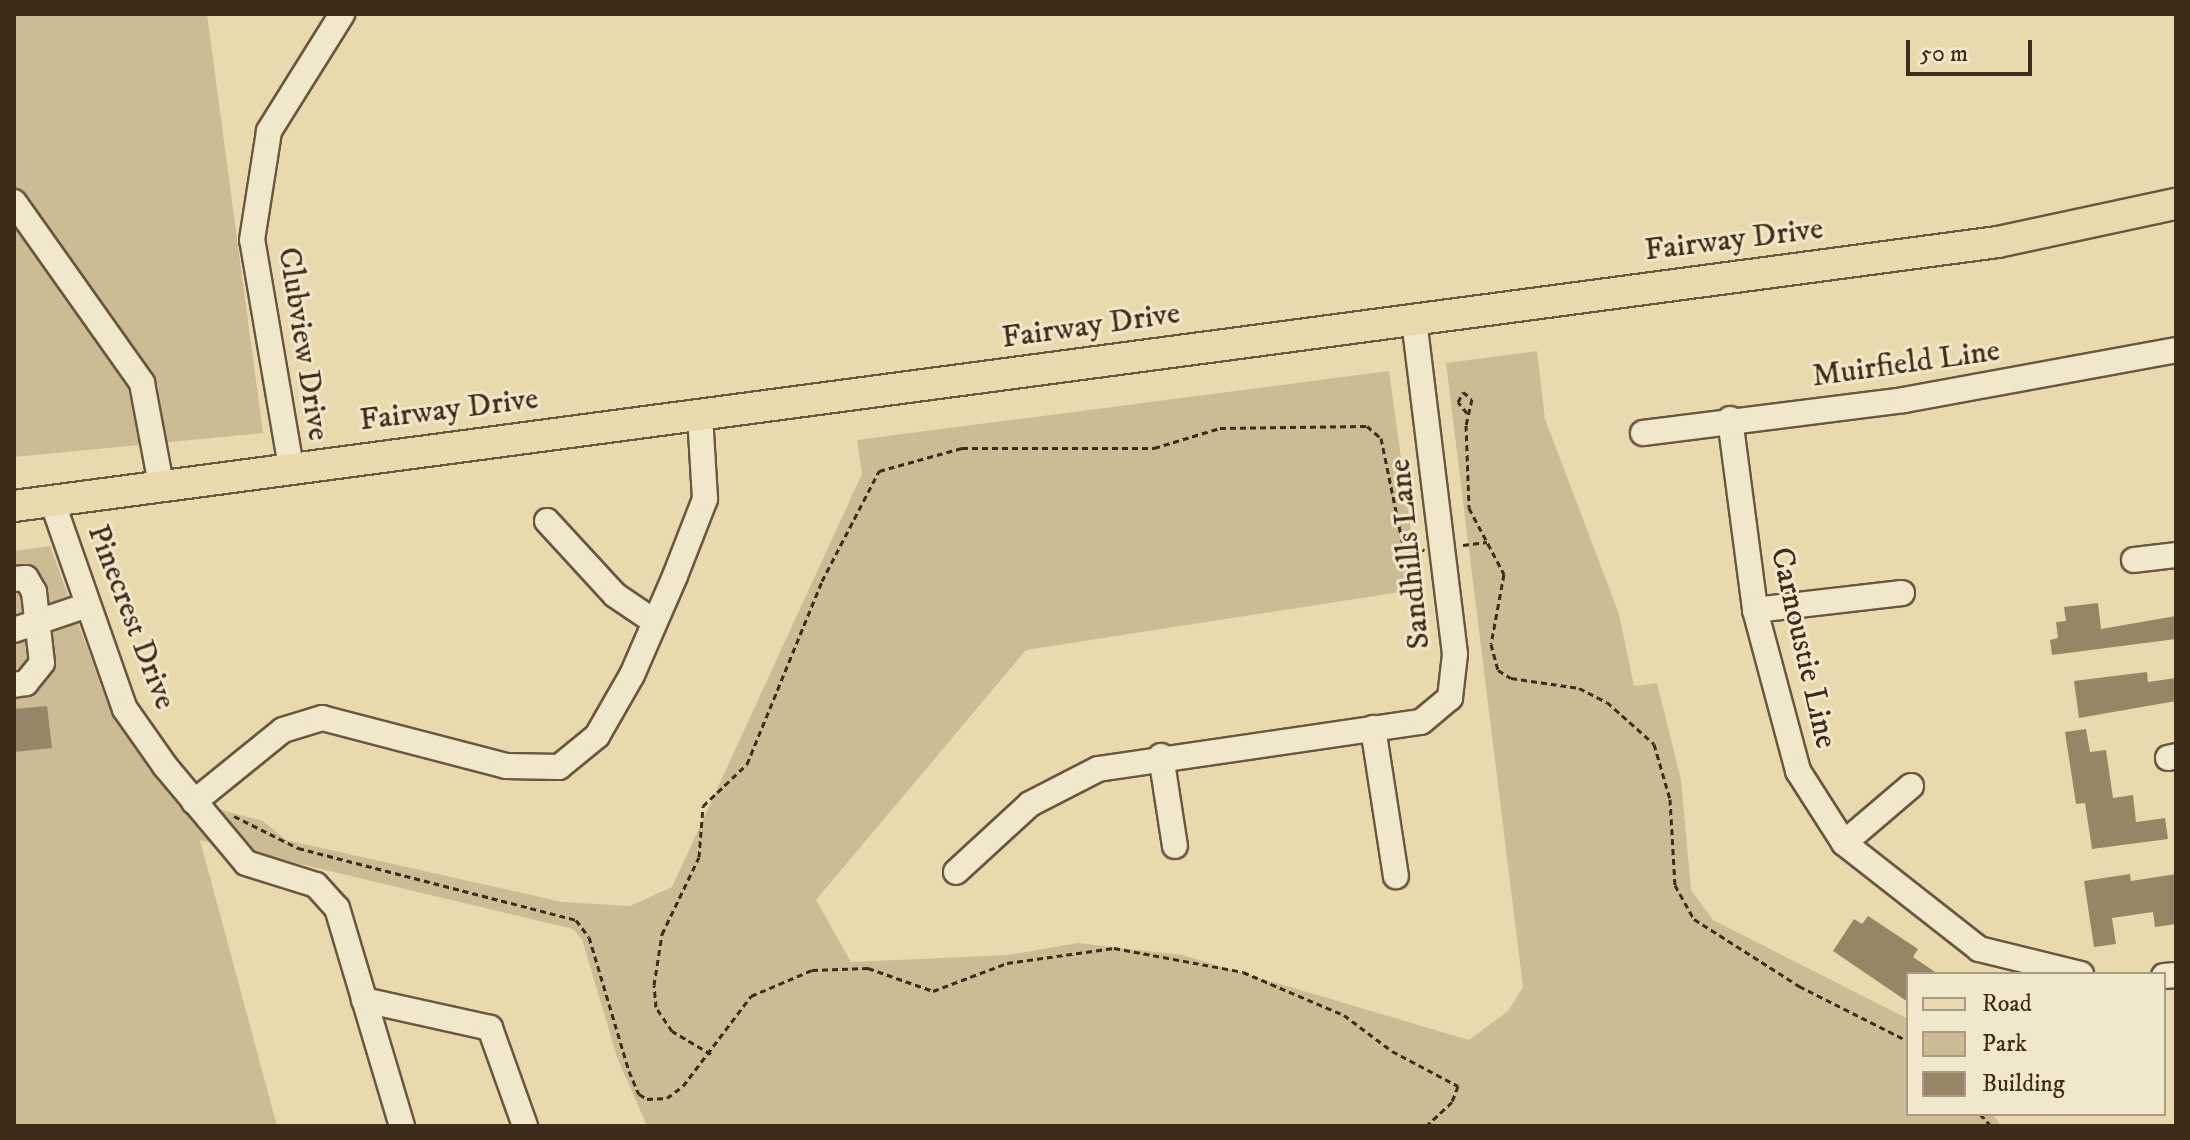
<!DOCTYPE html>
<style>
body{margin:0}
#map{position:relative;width:2190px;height:1140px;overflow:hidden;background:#e9daad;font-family:"IM FELL DW Pica",serif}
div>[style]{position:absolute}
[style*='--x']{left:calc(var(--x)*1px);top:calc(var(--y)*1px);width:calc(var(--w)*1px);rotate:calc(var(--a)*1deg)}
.green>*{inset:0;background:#ccbc94}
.building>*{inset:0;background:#968666}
.path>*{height:3px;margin-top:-1.5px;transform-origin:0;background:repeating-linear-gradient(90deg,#3d2c1a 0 6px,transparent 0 10px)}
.roads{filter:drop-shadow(2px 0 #68583f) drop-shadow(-2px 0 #68583f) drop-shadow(0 2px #68583f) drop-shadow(0 -2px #68583f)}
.minor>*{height:24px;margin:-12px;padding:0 12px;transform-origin:12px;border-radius:12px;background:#f1e7ca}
.major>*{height:30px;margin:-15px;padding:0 15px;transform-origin:15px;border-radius:15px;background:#e9daad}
span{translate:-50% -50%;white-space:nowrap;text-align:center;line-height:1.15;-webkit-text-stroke:6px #f1e7ca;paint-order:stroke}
.street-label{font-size:32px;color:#3d2c1a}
.frame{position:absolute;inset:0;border:16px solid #3d2c1a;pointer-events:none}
.legend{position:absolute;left:1906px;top:972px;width:260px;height:144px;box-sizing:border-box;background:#f1e7ca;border:2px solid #a99c84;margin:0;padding:10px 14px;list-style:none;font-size:24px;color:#3d2c1a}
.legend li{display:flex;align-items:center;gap:16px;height:40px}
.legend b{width:40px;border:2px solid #a99c84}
.scale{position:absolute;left:1906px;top:40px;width:126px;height:36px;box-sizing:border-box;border:4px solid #3d2c1a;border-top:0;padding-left:10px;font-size:24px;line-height:28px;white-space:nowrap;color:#3d2c1a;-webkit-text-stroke:6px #f1e7ca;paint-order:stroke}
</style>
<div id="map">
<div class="green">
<div style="clip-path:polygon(14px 14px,207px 14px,263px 433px,14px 457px)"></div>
<div style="clip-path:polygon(1537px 351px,1545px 419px,1619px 614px,1634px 686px,1657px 683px,1681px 780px,1691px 890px,1713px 920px,1908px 1019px,1908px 1114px,1992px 1114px,2002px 1126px,647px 1126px,617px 1057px,582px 939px,573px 929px,200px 840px,277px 1126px,14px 1126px,14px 551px,50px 546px,111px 713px,173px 797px,263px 821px,286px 840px,562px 902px,630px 906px,672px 887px,862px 474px,857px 440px,1389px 371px,1419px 589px,1026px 650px,816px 900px,851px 962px,1008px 955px,1078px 943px,1182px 955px,1469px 1040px,1508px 1011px,1523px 987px,1446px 363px)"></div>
</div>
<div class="building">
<div style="clip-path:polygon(2098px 603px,2101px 629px,2176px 616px,2176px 639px,2052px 655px,2050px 640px,2058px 638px,2056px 622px,2066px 621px,2064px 607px)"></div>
<div style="clip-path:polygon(2147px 672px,2148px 682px,2176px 678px,2176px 701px,2079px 718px,2074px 681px)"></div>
<div style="clip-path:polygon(47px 706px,52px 748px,14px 752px,14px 709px)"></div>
<div style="clip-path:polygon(2086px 729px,2090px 752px,2106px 750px,2113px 798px,2133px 795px,2136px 822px,2165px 818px,2168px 839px,2092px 849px,2085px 803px,2076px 804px,2065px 732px)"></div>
<div style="clip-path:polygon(2130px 874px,2131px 881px,2176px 874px,2176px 924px,2155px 927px,2153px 912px,2112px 918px,2116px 944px,2094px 947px,2084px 881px)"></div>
<div style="clip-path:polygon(1868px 916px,1918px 949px,1913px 957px,1938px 974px,1908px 974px,1908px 1002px,1833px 951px,1854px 919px,1862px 924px)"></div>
</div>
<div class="path">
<div style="--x:1467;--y:413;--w:14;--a:-129"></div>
<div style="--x:1458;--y:402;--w:11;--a:-63"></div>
<div style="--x:1463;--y:392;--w:11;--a:38"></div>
<div style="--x:1472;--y:399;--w:27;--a:103"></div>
<div style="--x:1466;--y:425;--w:83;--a:87.9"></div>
<div style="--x:1469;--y:508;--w:75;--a:62.1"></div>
<div style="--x:1504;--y:574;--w:71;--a:100.5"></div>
<div style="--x:1491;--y:644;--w:27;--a:75"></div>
<div style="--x:1498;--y:670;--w:15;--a:32"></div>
<div style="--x:1511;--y:678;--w:69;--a:8.4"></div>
<div style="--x:1579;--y:688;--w:31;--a:27"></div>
<div style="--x:1607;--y:702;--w:63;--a:41.8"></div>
<div style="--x:1654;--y:744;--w:57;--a:73.8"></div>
<div style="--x:1670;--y:799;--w:86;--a:86.7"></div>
<div style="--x:1675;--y:885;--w:39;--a:61"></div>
<div style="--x:1694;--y:919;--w:125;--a:32.5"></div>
<div style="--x:1799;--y:986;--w:122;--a:26.8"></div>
<div style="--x:1463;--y:545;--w:24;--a:-7"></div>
<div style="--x:234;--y:816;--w:72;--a:26.6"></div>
<div style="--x:298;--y:848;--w:287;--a:14.5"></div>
<div style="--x:576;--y:920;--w:21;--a:53"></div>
<div style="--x:589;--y:937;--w:140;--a:73.4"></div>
<div style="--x:629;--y:1071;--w:25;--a:67"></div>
<div style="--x:639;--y:1094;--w:9;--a:32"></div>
<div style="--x:647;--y:1099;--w:20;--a:-3"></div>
<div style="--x:667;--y:1098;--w:20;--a:-37"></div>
<div style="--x:683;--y:1086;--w:113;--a:-52.9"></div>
<div style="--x:751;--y:996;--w:66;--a:-23.1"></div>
<div style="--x:812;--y:970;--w:56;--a:-2"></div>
<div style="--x:868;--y:968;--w:69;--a:19.5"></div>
<div style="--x:933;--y:991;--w:79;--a:-20.7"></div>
<div style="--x:1007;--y:963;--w:108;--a:-8"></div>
<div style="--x:1114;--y:948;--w:131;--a:10.5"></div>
<div style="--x:1243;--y:972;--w:110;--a:23.1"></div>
<div style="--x:1344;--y:1015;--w:60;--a:36.9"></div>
<div style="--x:1392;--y:1051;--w:75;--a:27.9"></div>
<div style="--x:1458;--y:1086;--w:17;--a:111"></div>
<div style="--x:1452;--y:1102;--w:35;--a:137"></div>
<div style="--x:711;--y:1054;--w:45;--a:-149.5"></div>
<div style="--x:672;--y:1031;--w:29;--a:-124"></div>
<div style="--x:656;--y:1007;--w:22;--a:-95"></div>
<div style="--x:654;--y:985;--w:52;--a:-81.1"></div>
<div style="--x:662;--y:934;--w:85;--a:-64.3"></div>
<div style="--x:699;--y:857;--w:51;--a:-85.5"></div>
<div style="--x:703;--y:806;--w:61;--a:-43.7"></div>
<div style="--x:747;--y:764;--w:198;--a:-67.7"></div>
<div style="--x:822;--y:581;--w:124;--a:-62.6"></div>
<div style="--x:879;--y:471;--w:86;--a:-15.5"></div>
<div style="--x:962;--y:448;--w:192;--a:0"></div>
<div style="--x:1154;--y:448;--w:69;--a:-16.9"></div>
<div style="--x:1220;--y:428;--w:147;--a:-0.8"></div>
<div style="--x:1367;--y:426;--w:18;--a:41"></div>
<div style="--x:1381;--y:438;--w:109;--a:78.4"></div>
<div style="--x:1403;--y:545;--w:22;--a:13"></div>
<div style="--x:1980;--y:1114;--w:16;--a:47"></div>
</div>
<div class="roads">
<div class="minor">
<div style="--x:14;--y:202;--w:222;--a:54.7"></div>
<div style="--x:142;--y:383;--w:104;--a:79.4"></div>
<div style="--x:1730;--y:419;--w:193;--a:82.5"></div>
<div style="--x:1755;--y:610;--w:167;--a:75"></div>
<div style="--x:1798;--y:771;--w:85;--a:57.4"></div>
<div style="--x:1844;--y:843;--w:172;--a:38.1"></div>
<div style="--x:1979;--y:949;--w:105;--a:13.8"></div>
<div style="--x:1643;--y:433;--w:263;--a:-7.2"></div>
<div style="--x:1904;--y:400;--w:277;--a:-10.4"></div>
<div style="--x:291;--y:467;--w:230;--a:-99.7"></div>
<div style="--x:252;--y:240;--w:110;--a:-81.1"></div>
<div style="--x:269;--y:131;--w:138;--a:-58"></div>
<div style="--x:52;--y:501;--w:220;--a:70.7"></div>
<div style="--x:125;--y:709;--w:70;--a:54.9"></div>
<div style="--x:165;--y:766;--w:126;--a:50.1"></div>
<div style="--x:246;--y:863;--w:73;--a:17.4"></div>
<div style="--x:316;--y:885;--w:31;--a:48"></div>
<div style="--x:337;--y:908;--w:227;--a:73.4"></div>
<div style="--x:547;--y:521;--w:100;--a:47.4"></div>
<div style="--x:615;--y:595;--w:48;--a:34"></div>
<div style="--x:2134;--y:560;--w:42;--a:-6.8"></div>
<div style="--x:14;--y:579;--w:12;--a:-5"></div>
<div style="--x:26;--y:578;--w:16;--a:60"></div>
<div style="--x:34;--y:592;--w:71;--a:83.6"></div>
<div style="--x:42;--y:663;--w:26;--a:129"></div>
<div style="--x:26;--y:683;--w:12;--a:171"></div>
<div style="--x:1755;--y:610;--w:148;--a:-6.6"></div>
<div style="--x:14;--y:630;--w:78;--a:-18.7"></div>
<div style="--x:1373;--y:728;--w:150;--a:81.2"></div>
<div style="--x:1161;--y:756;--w:91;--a:81.2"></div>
<div style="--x:2168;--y:758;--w:8;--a:-14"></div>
<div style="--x:194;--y:802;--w:114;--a:-39"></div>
<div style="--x:283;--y:730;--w:41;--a:-17.1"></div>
<div style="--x:322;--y:718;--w:190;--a:14.6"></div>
<div style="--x:506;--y:766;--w:53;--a:1.1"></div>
<div style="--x:559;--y:767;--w:49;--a:-39.2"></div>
<div style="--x:597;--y:736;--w:70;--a:-60.2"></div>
<div style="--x:632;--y:675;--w:108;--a:-66.5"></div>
<div style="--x:675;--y:576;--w:83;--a:-68.7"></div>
<div style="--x:705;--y:499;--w:85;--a:-93.4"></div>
<div style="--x:1844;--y:843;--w:88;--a:-40.4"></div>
<div style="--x:956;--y:872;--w:100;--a:-42.6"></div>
<div style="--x:1030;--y:804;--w:76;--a:-27.2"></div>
<div style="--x:1098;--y:769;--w:326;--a:-8.3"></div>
<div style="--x:1421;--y:722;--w:38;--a:-40"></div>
<div style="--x:1450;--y:698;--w:44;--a:-83.5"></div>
<div style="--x:1455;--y:654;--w:338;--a:-97"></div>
<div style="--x:2164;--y:976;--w:12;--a:-5"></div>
<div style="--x:364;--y:1000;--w:129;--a:12.5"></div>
<div style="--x:490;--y:1028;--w:104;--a:70.3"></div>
</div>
<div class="major">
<div style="--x:14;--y:506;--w:2001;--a:-7.58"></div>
<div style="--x:1998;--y:242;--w:182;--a:-12.1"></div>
</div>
</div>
<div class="street-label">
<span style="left:1734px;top:240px;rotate:-7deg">Fairway Drive</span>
<span style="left:1091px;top:326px;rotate:-8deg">Fairway Drive</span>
<span style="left:303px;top:344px;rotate:81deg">Clubview Drive</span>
<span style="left:1906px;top:364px;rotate:-8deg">Muirfield Line</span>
<span style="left:449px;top:410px;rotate:-7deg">Fairway Drive</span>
<span style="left:1410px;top:554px;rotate:-96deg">Sandhills Lane</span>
<span style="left:131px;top:617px;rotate:69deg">Pinecrest Drive</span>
<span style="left:1803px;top:648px;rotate:77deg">Carnoustie Line</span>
</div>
<div class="frame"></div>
<ul class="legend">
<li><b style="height:10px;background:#e9daad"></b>Road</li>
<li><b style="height:22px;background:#ccbc94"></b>Park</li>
<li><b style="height:22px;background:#968666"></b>Building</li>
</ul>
<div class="scale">50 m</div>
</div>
